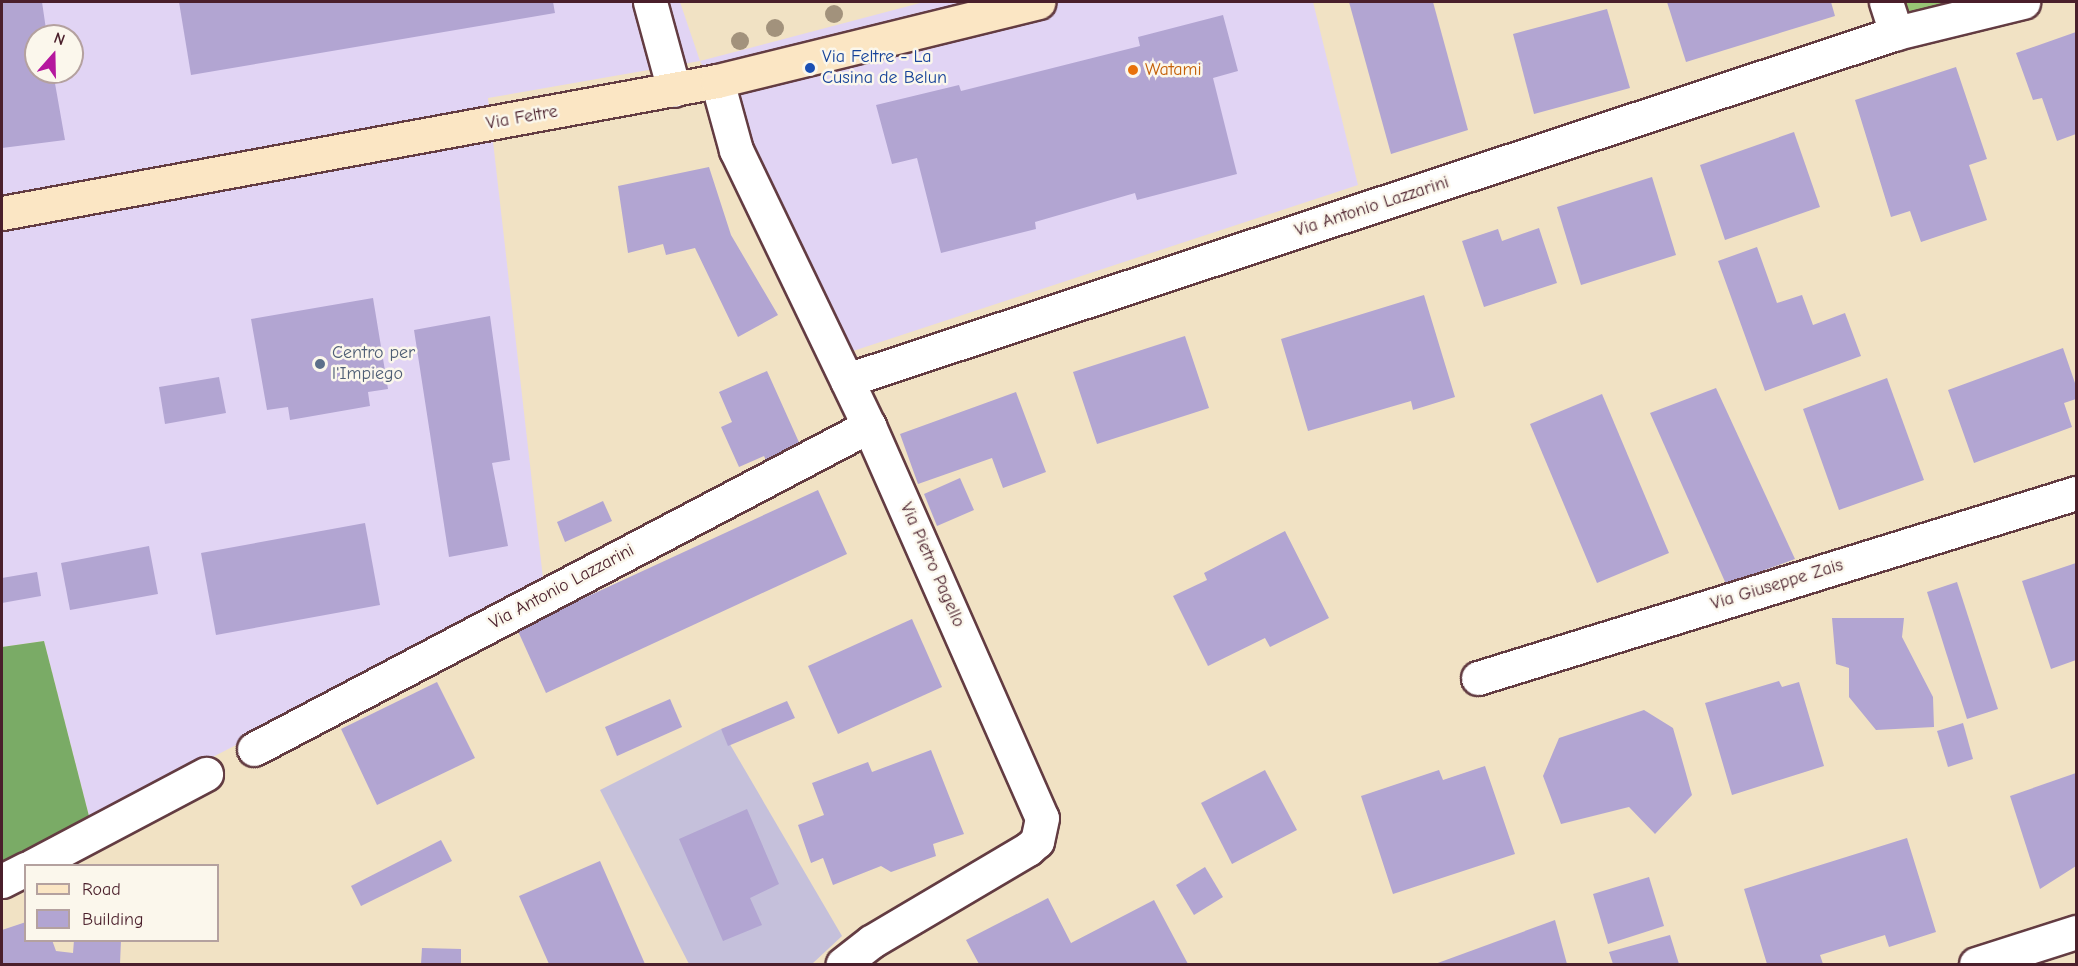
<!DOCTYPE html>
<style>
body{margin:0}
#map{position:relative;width:2078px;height:966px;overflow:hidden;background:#f1e2c4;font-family:"Comic Neue",sans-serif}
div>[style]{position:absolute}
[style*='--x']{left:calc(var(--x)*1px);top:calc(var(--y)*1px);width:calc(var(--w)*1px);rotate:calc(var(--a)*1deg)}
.built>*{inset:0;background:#e1d4f4}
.industrial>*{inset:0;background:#c5c0db}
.green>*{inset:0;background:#98c675}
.forest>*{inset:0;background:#7aab66}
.building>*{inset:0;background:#b2a5d2}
.roads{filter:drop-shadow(2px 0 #633c42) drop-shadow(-2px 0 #633c42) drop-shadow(0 2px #633c42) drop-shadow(0 -2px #633c42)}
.minor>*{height:33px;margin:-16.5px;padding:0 16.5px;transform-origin:16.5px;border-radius:16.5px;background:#fff}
.tertiary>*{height:33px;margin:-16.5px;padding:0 16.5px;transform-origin:16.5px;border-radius:16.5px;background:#fff}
.secondary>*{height:33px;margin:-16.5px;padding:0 16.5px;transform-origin:16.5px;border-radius:16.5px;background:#fbe6c4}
.trees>*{width:18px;height:18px;margin:-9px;border-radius:50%;background:#a2927c}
.dots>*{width:16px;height:16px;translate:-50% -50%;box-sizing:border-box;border:3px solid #fbf7ec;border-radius:50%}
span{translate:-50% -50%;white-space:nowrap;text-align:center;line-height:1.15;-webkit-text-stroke:5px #fbf7ec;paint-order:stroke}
.transit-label{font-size:18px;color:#164399}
.left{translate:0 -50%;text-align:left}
.food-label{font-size:18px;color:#c56008}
.street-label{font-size:18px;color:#4a1f2b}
.service-label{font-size:18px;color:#4e5e75}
.frame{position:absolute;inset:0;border:3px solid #4a1f2b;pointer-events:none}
.legend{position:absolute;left:24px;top:864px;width:195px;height:78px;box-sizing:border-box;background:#fbf7ec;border:2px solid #b4a19f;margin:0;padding:8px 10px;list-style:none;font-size:18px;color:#4a1f2b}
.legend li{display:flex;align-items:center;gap:12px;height:30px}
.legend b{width:30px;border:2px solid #b4a19f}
.north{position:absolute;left:24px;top:24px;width:60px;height:60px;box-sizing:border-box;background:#fbf7ec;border:2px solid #b4a19f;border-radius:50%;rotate:20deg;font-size:16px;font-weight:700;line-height:24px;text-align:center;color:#4a1f2b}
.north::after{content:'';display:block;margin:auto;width:21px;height:27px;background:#b5179e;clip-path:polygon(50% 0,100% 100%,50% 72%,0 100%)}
</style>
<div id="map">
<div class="built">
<div style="clip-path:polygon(evenodd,2px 2px,680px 2px,700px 61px,924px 2px,1313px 2px,1358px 185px,847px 353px,700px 61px,488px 98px,544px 587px,90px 820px,44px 641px,2px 647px,2px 2px,36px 36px,72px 36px,72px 72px,36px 72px,36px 36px)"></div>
</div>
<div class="industrial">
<div style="clip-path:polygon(721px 729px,842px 936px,812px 964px,689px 964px,600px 790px)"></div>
</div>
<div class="green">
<div style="clip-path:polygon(1897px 2px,1971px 2px,1903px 22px)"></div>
</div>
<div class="forest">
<div style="clip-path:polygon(44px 641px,90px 820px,2px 869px,2px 647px)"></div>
</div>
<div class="building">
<div style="clip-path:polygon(2px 2px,42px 2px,47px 36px,36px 36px,36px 72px,53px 72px,65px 140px,2px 148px)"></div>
<div style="clip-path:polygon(179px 2px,553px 2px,555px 13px,191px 75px)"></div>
<div style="clip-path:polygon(1349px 2px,1433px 2px,1468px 130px,1391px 154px)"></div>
<div style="clip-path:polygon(1667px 2px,1831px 2px,1835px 16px,1686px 62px)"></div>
<div style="clip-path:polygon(1607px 9px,1630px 88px,1534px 114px,1513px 34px)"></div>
<div style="clip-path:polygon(1223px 15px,1238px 71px,1213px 78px,1237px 174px,1137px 200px,1135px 193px,1035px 222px,1036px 229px,941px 253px,917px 158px,892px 164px,876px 105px,959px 85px,961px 91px,1140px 46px,1138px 37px)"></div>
<div style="clip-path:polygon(2076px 32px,2076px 134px,2057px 141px,2042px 98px,2033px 100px,2016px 53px)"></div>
<div style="clip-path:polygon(1956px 67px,1987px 159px,1969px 165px,1987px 220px,1921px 242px,1910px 211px,1891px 217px,1855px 100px)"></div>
<div style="clip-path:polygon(1794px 132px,1820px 207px,1725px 240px,1700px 165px)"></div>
<div style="clip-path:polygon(709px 167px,731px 235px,778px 315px,738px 337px,695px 248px,666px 255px,663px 244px,628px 253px,618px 186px)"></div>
<div style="clip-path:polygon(1652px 177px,1676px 255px,1581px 285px,1557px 207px)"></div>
<div style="clip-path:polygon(1539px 228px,1557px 283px,1484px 307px,1462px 241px,1498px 229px,1502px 241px)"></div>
<div style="clip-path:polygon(1757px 247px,1777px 303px,1802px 295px,1813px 325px,1845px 313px,1861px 356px,1765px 391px,1718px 261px)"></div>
<div style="clip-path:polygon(1424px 295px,1455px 397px,1413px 410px,1411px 401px,1308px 431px,1281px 339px)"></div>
<div style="clip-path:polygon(373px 298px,388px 389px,368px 392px,370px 406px,290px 420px,288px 407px,267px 410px,251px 319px)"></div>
<div style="clip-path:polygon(490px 316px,510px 460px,492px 463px,508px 546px,449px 557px,414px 330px)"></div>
<div style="clip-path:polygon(1185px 336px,1209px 408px,1097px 444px,1073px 372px)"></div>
<div style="clip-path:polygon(2063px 348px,2076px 386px,2076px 399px,2064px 403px,2072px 427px,1974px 463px,1948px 390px)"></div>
<div style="clip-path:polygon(767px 371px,802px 449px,768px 465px,764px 456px,739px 467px,721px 427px,732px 422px,719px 392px)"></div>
<div style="clip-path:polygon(219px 377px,226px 413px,165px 424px,159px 387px)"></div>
<div style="clip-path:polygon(1887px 378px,1924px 480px,1839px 510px,1803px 409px)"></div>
<div style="clip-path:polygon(1716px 388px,1795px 559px,1726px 584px,1650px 413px)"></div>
<div style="clip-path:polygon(1016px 392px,1046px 472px,1003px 488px,992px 458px,918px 484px,900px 434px)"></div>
<div style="clip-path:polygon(1602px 394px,1669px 553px,1597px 583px,1530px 424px)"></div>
<div style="clip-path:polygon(960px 478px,974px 510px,937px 526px,924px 494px)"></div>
<div style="clip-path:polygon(818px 490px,847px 554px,546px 693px,517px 629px)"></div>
<div style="clip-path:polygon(603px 501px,612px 521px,565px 542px,557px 522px)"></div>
<div style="clip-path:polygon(365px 523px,380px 605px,216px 635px,201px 553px)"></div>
<div style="clip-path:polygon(1285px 531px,1329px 618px,1270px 647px,1265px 638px,1208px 666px,1173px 596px,1207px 580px,1204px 573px)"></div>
<div style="clip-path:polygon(149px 546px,158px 594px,70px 610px,61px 563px)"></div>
<div style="clip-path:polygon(2076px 563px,2076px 660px,2051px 669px,2022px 581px)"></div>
<div style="clip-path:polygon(37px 572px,41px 596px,2px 603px,2px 578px)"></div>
<div style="clip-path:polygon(1957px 582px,1998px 709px,1967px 719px,1927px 592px)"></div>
<div style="clip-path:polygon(1832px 618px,1904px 618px,1902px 637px,1933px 697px,1934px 727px,1876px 730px,1849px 697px,1849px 668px,1836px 664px)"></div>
<div style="clip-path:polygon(912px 619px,942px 687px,838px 734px,808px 666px)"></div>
<div style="clip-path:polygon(1779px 681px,1782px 687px,1799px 682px,1824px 766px,1732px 795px,1705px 703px)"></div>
<div style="clip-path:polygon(437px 682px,475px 758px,377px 805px,341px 729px)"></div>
<div style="clip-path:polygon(670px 699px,682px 727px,617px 756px,605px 727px)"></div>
<div style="clip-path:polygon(787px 701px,795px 718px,728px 746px,721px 729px)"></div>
<div style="clip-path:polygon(1644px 710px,1673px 728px,1692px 795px,1655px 834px,1629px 807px,1561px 824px,1543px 776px,1559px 738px)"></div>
<div style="clip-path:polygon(1963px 723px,1973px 759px,1948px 767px,1937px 731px)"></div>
<div style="clip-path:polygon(931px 750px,964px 834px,933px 844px,936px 856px,891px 872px,881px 866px,833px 885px,823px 858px,811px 863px,798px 825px,824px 815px,812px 783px,868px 762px,872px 772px)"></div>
<div style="clip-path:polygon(1485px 766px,1515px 854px,1393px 894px,1361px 796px,1439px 770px,1443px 780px)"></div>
<div style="clip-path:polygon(1265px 770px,1297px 830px,1232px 864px,1201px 803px)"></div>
<div style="clip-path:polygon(2076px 773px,2076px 866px,2040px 889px,2010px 796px)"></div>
<div style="clip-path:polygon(747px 809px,779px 884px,750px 898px,762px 925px,723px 941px,679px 839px)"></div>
<div style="clip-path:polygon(1907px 838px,1936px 932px,1889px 947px,1885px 935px,1820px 955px,1823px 964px,1767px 964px,1744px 889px)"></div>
<div style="clip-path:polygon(441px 840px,452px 861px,361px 906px,351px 886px)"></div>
<div style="clip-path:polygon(600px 861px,645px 964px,549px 964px,519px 896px)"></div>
<div style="clip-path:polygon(1205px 867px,1223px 897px,1194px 915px,1176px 885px)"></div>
<div style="clip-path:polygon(1649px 877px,1664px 926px,1608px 944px,1593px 894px)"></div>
<div style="clip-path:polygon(1048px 898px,1071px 943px,1154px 900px,1188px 964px,979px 964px,966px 940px)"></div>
<div style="clip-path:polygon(1555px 920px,1567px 964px,1435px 964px)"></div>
<div style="clip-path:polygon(26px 922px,26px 940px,52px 940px,56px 951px,73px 953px,74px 940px,121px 940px,120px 964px,2px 964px,2px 930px)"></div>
<div style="clip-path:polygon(1670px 935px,1679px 964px,1613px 964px,1609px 952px)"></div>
<div style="clip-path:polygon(422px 948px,461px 949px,461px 964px,421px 964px)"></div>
</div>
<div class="roads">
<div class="minor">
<div style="--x:1886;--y:2;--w:33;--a:72"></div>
<div style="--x:717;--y:81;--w:72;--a:74.6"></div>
<div style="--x:736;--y:150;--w:306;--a:64.3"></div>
<div style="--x:869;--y:426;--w:428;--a:66.2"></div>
<div style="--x:1042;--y:818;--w:24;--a:102"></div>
<div style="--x:1037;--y:841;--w:12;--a:138"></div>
<div style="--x:1028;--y:849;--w:182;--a:149.4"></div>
<div style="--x:871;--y:942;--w:36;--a:142"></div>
<div style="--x:847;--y:380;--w:1105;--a:-18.3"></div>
<div style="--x:1896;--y:33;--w:131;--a:-13.7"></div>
<div style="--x:1478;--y:678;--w:626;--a:-17.19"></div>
<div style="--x:254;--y:749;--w:695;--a:-27.71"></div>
<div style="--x:32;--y:866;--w:197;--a:-27.9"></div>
<div style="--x:2;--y:881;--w:27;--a:-27"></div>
<div style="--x:1976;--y:964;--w:105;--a:-17.7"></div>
</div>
<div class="tertiary">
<div style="--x:650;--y:2;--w:91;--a:74.7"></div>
</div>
<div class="secondary">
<div style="--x:2;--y:213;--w:727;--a:-10.46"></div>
<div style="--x:717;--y:81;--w:331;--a:-13.8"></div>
</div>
</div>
<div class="trees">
<div style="left:834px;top:14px"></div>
<div style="left:775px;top:28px"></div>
<div style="left:740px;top:41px"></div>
</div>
<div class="dots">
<div style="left:810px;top:68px;background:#1a4fb4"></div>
<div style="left:1133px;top:70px;background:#e8710a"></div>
<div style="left:320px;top:364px;background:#5c6f8a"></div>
</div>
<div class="transit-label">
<span class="left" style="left:822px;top:68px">Via Feltre - La<br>Cusina de Belun</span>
</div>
<div class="food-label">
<span class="left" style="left:1145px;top:70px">Watami</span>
</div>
<div class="street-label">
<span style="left:522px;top:118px;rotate:-10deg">Via Feltre</span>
<span style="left:1372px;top:207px;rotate:-18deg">Via Antonio Lazzarini</span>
<span style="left:932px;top:565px;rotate:66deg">Via Pietro Pagello</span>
<span style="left:1777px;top:585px;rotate:-17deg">Via Giuseppe Zais</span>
<span style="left:562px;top:587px;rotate:-28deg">Via Antonio Lazzarini</span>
</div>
<div class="service-label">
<span class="left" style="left:332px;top:364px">Centro per<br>l'Impiego</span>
</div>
<div class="frame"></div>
<ul class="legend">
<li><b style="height:8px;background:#fbe6c4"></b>Road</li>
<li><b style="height:16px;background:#b2a5d2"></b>Building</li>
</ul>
<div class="north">N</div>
</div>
